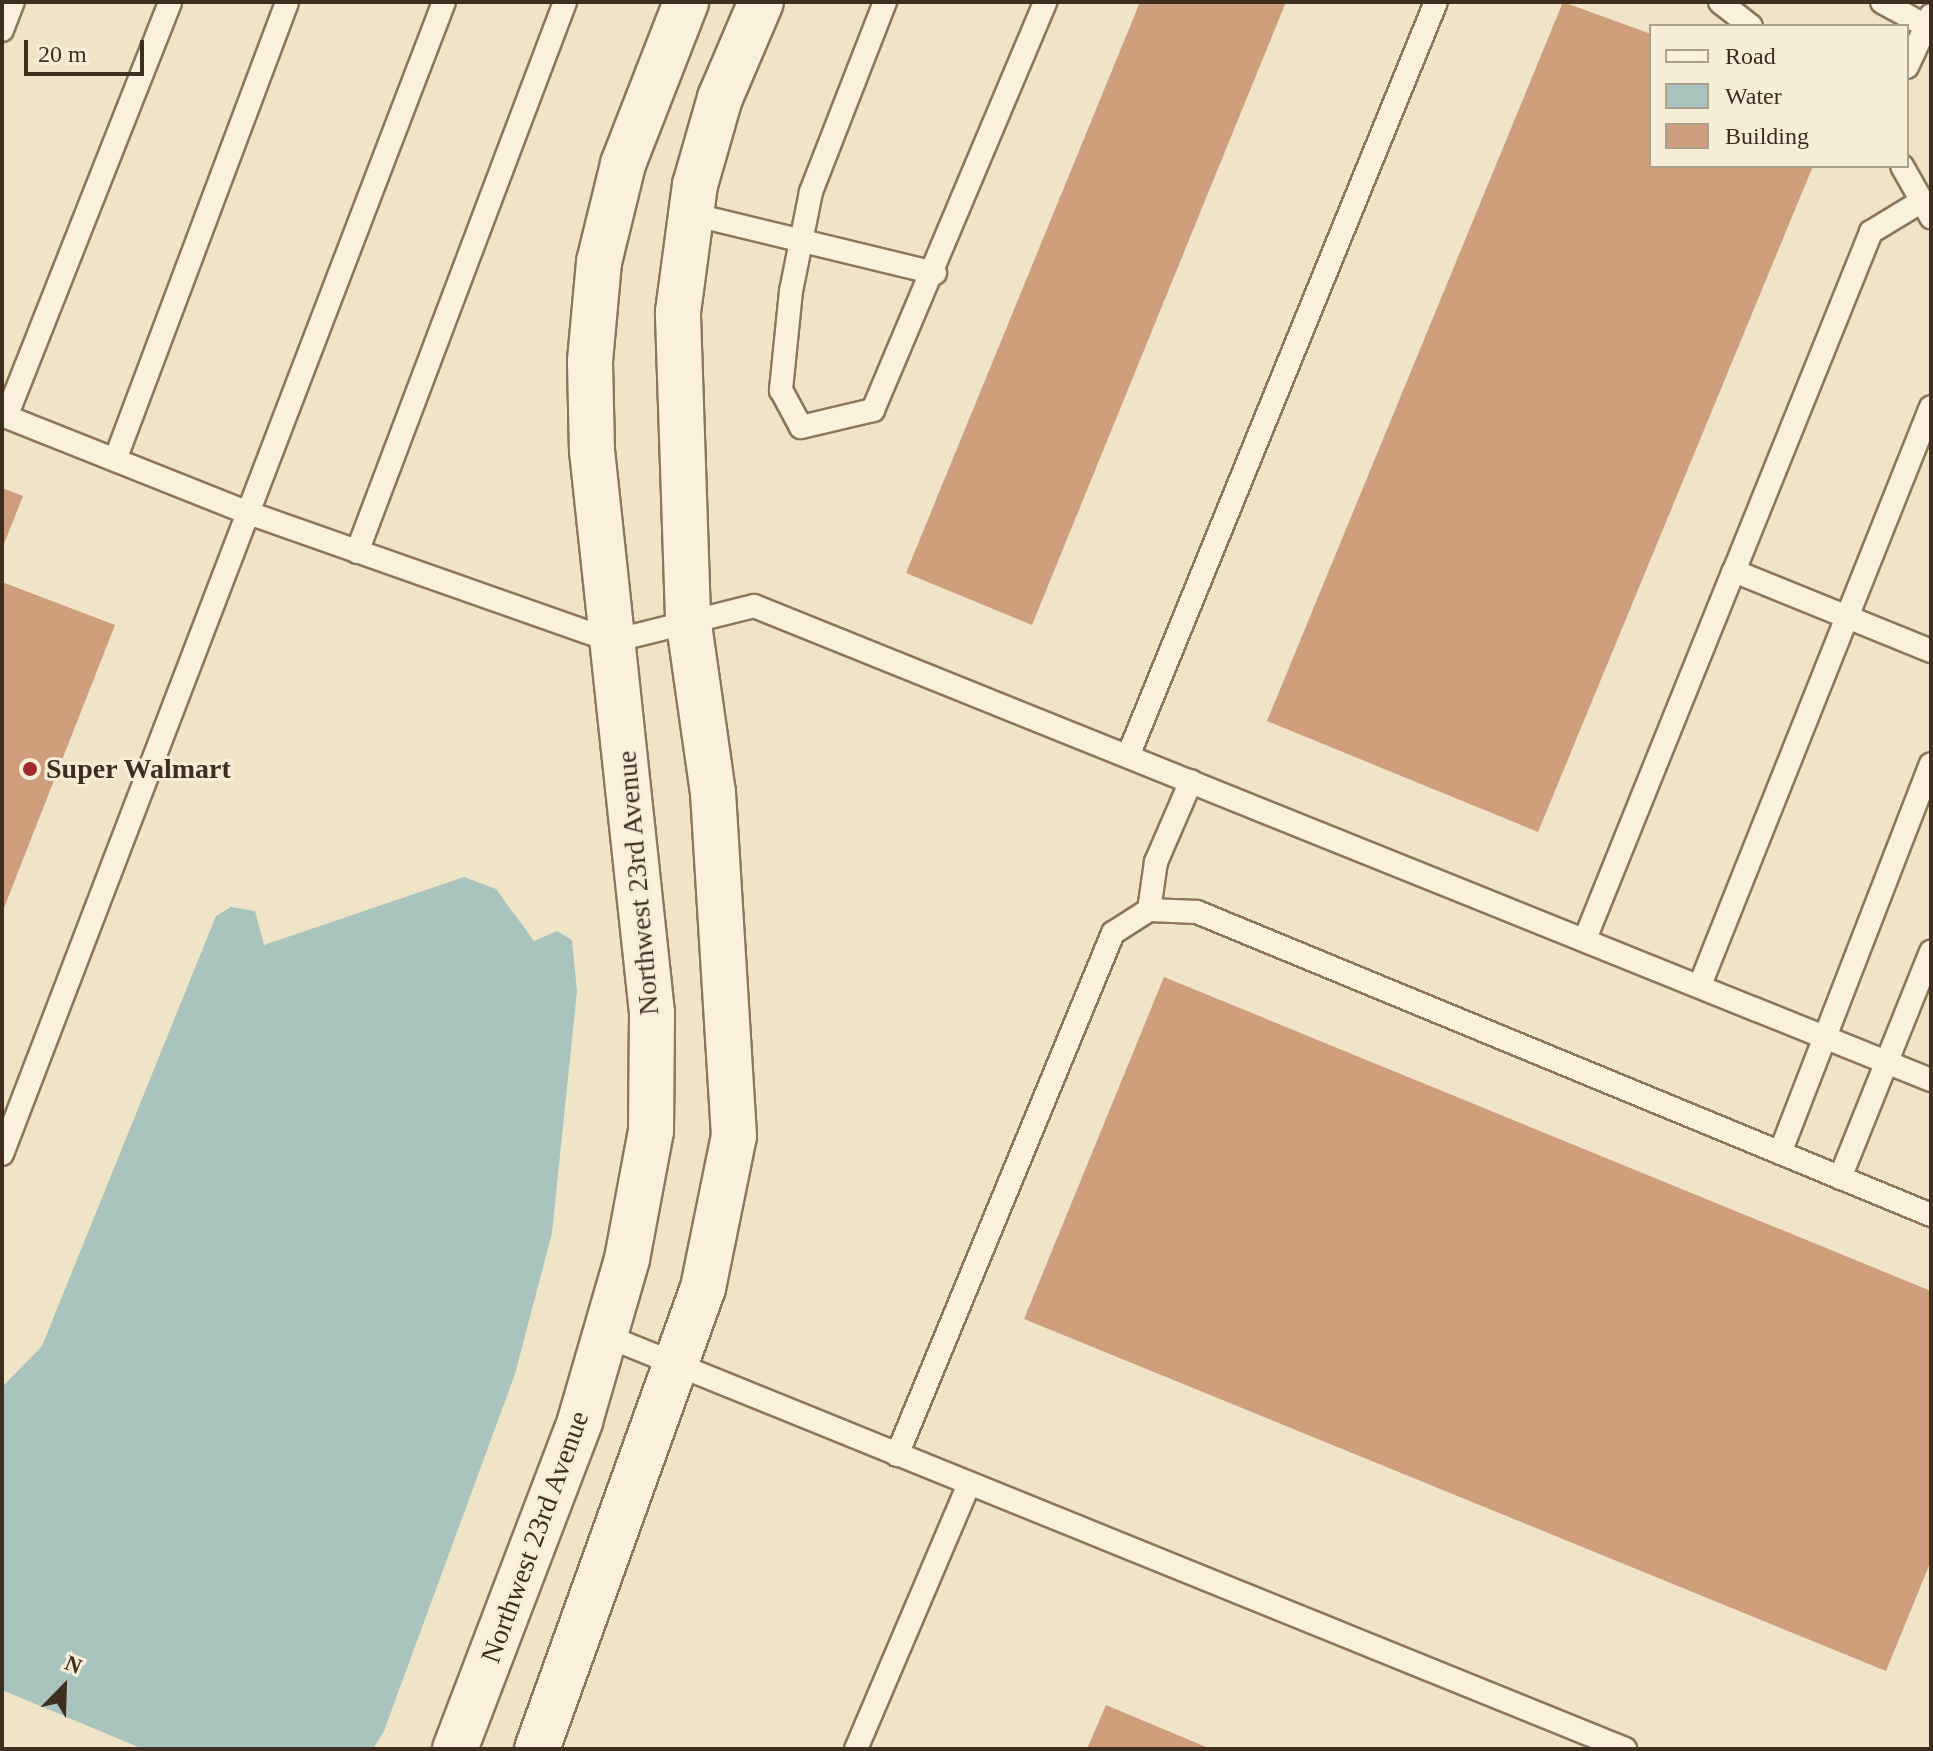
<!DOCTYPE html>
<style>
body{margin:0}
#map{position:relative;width:1933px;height:1751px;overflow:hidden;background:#f0e4c8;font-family:"Times New Roman",serif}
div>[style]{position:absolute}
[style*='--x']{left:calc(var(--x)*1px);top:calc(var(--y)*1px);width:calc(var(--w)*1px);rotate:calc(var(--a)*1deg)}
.water>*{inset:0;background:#a9c4bc}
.building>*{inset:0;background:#cf9f7d}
.roads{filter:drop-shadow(2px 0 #8d765c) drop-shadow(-2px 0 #8d765c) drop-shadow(0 2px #8d765c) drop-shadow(0 -2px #8d765c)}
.service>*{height:22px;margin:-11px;padding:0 11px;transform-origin:11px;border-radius:11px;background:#faf1dc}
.minor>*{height:44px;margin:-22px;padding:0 22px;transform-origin:22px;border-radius:22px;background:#faf1dc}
.dots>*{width:22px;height:22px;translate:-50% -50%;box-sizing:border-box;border:4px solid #f7eed8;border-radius:50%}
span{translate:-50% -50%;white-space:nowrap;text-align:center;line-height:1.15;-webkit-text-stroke:6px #f7eed8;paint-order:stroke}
.poi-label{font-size:28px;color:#3d2e20;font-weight:700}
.left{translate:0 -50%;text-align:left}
.street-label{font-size:28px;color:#3d2e20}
.frame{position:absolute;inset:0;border:4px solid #3d2e20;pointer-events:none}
.legend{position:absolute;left:1649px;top:24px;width:260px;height:144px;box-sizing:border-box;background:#f7eed8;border:2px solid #ada18e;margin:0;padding:10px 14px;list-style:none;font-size:24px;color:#3d2e20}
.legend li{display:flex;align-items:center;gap:16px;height:40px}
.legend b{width:40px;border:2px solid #ada18e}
.north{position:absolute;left:24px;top:1647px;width:80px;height:80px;-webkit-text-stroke:6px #f7eed8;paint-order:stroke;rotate:23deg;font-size:22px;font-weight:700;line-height:32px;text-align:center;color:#3d2e20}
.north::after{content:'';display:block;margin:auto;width:28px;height:36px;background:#3d2e20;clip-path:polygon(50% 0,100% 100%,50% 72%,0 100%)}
.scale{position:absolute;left:24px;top:40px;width:120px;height:36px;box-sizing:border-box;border:4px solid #3d2e20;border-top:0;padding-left:10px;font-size:24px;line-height:28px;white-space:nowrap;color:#3d2e20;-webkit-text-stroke:6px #f7eed8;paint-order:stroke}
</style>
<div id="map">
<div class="water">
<div style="clip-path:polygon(464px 877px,496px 889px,534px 941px,557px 931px,572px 940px,577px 991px,552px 1233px,515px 1374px,384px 1731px,373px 1749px,143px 1749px,2px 1690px,2px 1387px,42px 1346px,216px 916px,231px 907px,255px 911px,264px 945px)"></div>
</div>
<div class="building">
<div style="clip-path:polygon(1140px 2px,1286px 2px,1032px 625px,906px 573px)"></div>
<div style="clip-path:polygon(1563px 2px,1651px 34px,1651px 166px,1813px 166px,1538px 832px,1267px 721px)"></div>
<div style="clip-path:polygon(2px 488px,23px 496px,2px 549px)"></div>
<div style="clip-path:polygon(2px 582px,115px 625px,2px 913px)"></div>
<div style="clip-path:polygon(1164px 977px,1931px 1291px,1931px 1561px,1886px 1671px,1024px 1319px)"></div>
<div style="clip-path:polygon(1106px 1705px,1211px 1749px,1087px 1749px)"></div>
</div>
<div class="roads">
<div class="service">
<div style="--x:885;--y:2;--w:204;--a:111.3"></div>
<div style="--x:811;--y:192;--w:101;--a:101.4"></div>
<div style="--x:791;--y:291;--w:100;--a:95.8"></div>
<div style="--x:781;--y:390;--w:42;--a:61.6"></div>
<div style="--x:801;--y:427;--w:74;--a:-13.3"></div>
<div style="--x:873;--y:410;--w:443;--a:-67.1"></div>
<div style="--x:1720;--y:2;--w:39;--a:38"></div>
<div style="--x:1882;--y:2;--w:50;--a:28.6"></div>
<div style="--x:2;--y:30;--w:30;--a:-69"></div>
<div style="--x:1907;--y:67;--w:57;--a:-65.2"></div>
<div style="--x:1902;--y:166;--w:59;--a:60.4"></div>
<div style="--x:1922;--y:201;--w:60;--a:148.7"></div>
<div style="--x:1871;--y:232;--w:366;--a:112"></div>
<div style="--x:1734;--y:571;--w:213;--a:22.1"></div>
<div style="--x:691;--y:214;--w:251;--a:13.6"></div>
<div style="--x:2;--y:415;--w:263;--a:21.7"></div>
<div style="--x:246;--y:512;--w:389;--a:19.4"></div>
<div style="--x:613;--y:641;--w:145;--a:-13.9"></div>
<div style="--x:754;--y:606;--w:1269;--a:21.94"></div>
<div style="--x:6;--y:417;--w:446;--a:-68.4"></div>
<div style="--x:115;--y:460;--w:489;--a:-69.4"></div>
<div style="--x:357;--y:552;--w:588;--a:-69.28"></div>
<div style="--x:1128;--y:756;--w:814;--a:-67.78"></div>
<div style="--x:1149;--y:910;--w:49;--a:-81.7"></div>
<div style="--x:1156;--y:862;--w:88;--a:-66.6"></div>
<div style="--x:1585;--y:939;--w:397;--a:-68"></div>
<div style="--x:1700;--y:985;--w:622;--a:-68.22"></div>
<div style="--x:1780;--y:1153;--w:417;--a:-68.8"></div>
<div style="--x:2;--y:1154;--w:1234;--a:-69.01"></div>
<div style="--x:1840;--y:1178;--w:244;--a:-68.1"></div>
<div style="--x:604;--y:1335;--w:1102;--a:22.07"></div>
<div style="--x:897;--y:1455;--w:565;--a:-67.52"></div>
<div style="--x:1113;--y:933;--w:43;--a:-32.6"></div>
<div style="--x:1149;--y:910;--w:48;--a:2.4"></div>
<div style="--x:1197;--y:912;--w:794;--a:22.43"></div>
<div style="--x:856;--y:1749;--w:286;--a:-66.9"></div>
</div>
<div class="minor">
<div style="--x:455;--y:1749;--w:351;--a:-69.1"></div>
<div style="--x:580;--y:1421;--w:169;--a:-73.8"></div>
<div style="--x:627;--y:1259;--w:130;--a:-79.4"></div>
<div style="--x:651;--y:1131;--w:118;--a:-89.5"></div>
<div style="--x:652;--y:1013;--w:565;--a:-96.09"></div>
<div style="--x:592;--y:451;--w:90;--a:-91.3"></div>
<div style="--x:590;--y:361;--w:99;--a:-84.8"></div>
<div style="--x:599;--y:262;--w:101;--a:-76.2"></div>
<div style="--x:623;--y:164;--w:174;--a:-68.7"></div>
<div style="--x:537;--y:1749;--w:490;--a:-70.2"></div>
<div style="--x:703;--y:1288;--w:155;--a:-78.5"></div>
<div style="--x:734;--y:1136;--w:344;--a:-93.5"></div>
<div style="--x:713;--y:793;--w:178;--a:-98.1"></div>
<div style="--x:688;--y:617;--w:305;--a:-91.9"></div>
<div style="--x:678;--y:312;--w:128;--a:-82.4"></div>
<div style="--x:695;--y:185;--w:91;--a:-74"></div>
<div style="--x:720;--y:98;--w:104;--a:-66.9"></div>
</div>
</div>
<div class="dots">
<div style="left:30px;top:769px;background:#9e2a2b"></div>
</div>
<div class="poi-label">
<span class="left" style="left:46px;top:769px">Super Walmart</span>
</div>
<div class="street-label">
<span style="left:638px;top:883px;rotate:-95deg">Northwest 23rd Avenue</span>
<span style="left:535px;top:1537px;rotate:-70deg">Northwest 23rd Avenue</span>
</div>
<div class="frame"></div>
<ul class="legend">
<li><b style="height:10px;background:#faf1dc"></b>Road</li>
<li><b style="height:22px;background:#a9c4bc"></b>Water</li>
<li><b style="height:22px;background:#cf9f7d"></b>Building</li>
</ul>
<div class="north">N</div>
<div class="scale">20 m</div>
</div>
